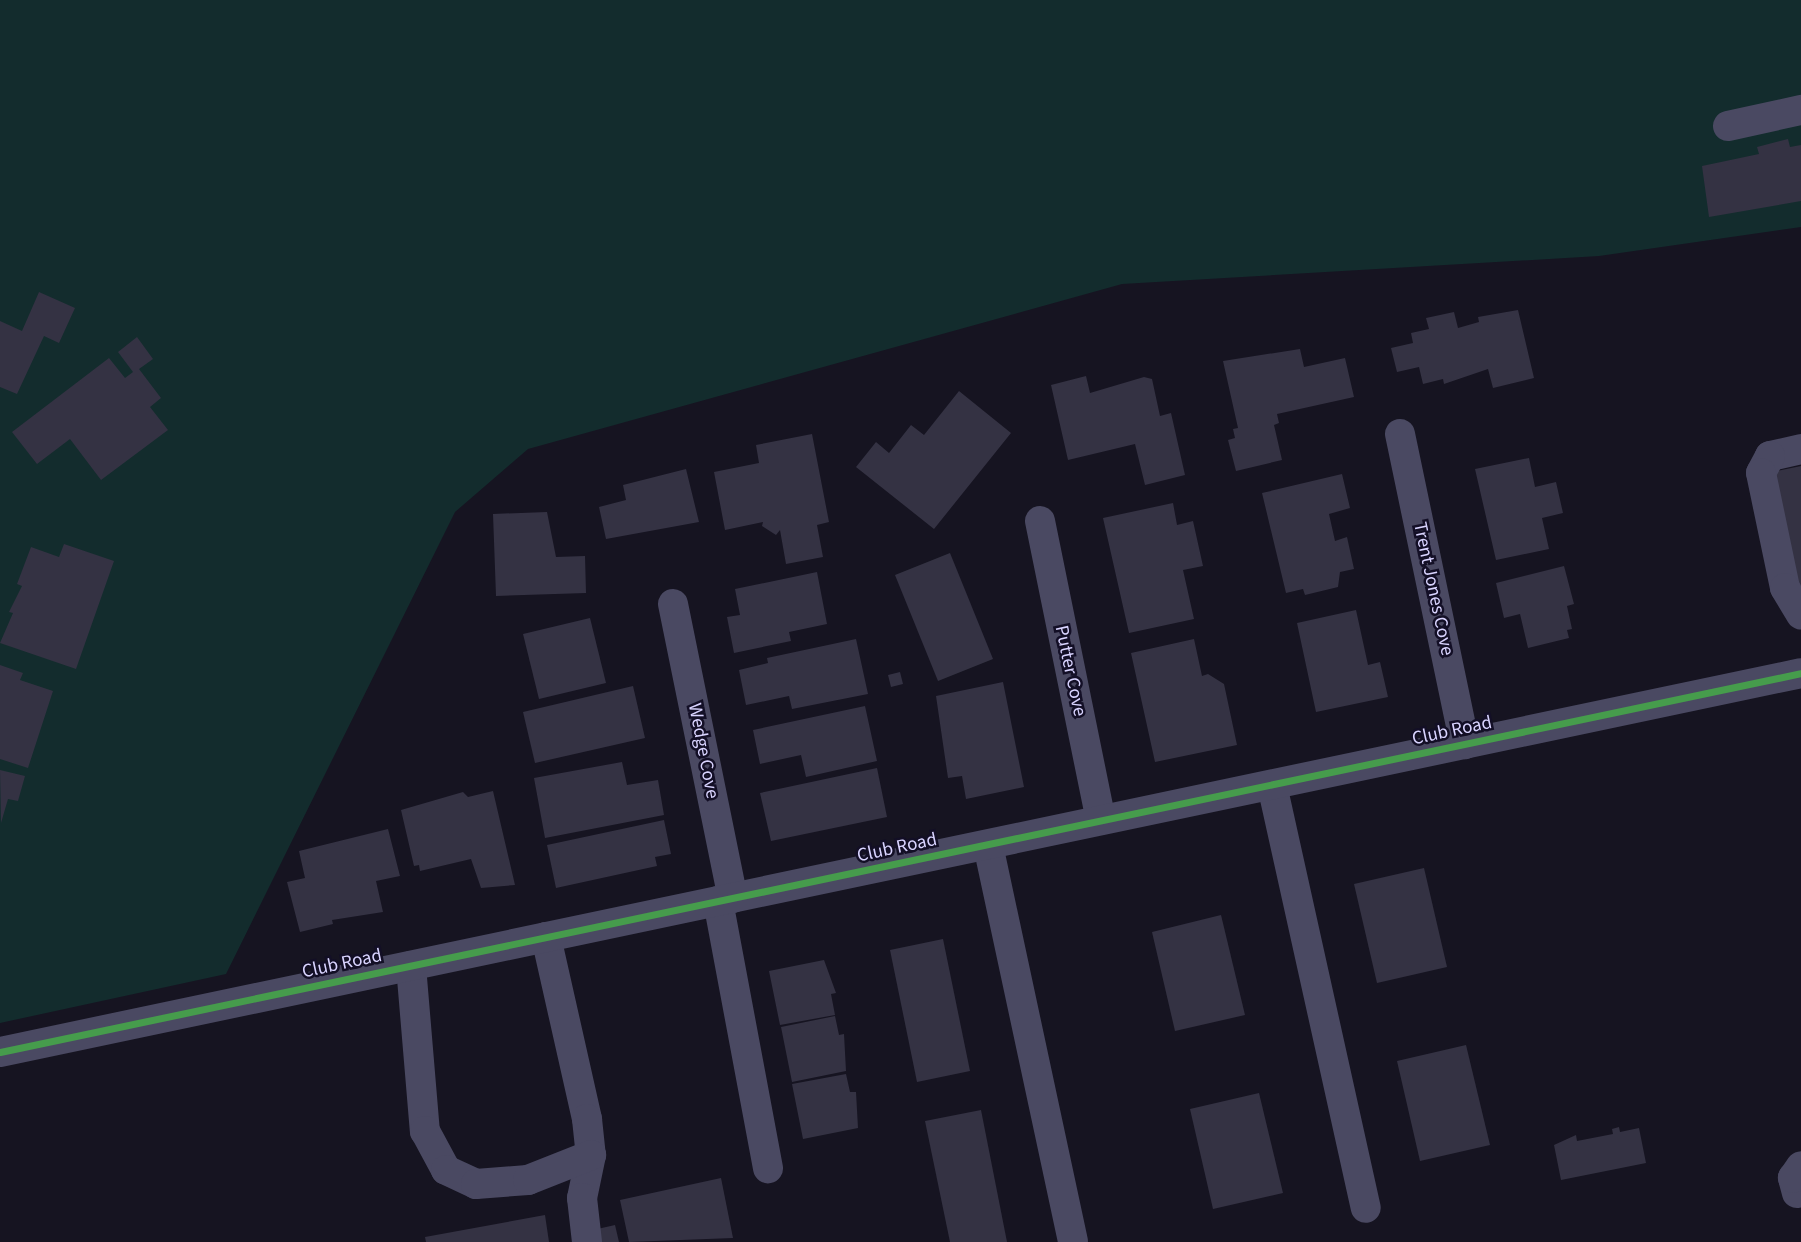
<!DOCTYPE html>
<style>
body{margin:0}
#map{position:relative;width:1801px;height:1242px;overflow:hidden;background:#161421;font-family:"Source Sans 3",sans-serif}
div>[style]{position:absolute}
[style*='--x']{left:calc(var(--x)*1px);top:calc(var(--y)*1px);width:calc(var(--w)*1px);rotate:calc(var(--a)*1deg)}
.green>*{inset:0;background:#132c2d}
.building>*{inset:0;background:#343243}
.minor>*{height:30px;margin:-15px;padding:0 15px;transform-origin:15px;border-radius:15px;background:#4a4962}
.cycleway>*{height:7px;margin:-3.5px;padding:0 3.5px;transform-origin:3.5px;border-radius:3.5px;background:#469c4c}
span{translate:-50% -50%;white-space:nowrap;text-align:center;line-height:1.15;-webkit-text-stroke:5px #130f26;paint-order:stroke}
.street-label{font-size:19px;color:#d9d4ff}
</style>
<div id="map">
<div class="green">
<div style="clip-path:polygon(0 0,1801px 0,1801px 227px,1599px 256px,1122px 284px,528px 449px,455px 512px,226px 974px,0 1023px)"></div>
</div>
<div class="building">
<div style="clip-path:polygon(1788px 139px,1790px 147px,1801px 145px,1801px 201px,1709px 217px,1702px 166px,1759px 154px,1757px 147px)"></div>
<div style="clip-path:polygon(39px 292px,75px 308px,59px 343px,44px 336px,17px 394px,0 387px,0 321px,22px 331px)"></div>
<div style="clip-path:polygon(1518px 310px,1534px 378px,1493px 388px,1488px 369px,1444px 384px,1443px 379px,1423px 384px,1419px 367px,1397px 372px,1391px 348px,1413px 343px,1411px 333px,1429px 329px,1426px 318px,1454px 312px,1458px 328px,1479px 322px,1478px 317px)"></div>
<div style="clip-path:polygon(137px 337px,153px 359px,139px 369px,161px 398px,150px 407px,168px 430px,101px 480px,70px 439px,37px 464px,12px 432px,109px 358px,125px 378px,133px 372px,118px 352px)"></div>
<div style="clip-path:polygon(1300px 349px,1304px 367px,1345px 358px,1354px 397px,1277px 414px,1279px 423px,1274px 425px,1282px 460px,1236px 471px,1228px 440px,1235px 438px,1233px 429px,1238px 428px,1223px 361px)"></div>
<div style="clip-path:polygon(1086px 376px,1090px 393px,1144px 377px,1152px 379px,1160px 416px,1171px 413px,1185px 475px,1145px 485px,1135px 444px,1068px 460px,1051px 385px)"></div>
<div style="clip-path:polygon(959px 391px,1011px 433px,934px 529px,856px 467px,876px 442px,889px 453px,911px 425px,924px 435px)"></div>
<div style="clip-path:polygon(812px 434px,829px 522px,817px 525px,823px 557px,786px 564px,780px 530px,776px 535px,762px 526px,763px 522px,725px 530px,714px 472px,759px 463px,756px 445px)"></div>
<div style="clip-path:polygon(1529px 458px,1535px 487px,1556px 482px,1563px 513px,1542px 518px,1549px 549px,1496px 560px,1475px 469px)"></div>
<div style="clip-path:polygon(1801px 466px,1801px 585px,1793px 587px,1767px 473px)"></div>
<div style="clip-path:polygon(686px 469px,699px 522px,606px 539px,599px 507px,626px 500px,623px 485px)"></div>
<div style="clip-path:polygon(1342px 474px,1350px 508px,1329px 514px,1335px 541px,1347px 537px,1354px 569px,1340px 572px,1338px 587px,1305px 595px,1303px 589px,1286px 593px,1262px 493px)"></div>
<div style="clip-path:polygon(1173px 503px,1177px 525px,1193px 521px,1203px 566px,1183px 570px,1194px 619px,1129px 633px,1103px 518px)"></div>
<div style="clip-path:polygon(547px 512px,556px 557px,585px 556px,586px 593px,496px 596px,493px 514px)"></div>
<div style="clip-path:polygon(64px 544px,114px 561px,76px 669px,0 643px,13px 613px,9px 612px,22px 586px,17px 584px,31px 547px,59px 557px)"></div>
<div style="clip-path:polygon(950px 553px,993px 659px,938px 681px,895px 575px)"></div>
<div style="clip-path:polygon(1564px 566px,1574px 604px,1567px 606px,1572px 629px,1567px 630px,1569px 638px,1528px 648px,1520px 614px,1504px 618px,1496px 583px)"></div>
<div style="clip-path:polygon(817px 572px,827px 624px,789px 632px,791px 641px,734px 653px,727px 617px,740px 615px,735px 589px)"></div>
<div style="clip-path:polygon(1356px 610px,1368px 665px,1380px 662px,1388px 697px,1316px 712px,1297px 623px)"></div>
<div style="clip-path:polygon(590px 618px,606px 683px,539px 699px,523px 634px)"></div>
<div style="clip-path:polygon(856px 639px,868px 694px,792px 709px,789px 696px,746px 705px,739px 670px,768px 663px,767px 658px)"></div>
<div style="clip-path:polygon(1194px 639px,1202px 676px,1208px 674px,1224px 684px,1237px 745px,1155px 762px,1131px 653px)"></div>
<div style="clip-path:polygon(0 665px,23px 673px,20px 680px,53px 691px,28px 768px,0 759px)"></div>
<div style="clip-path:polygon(900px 672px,903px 684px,891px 687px,888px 675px)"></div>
<div style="clip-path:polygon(1003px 682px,1024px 787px,966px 799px,962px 776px,948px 778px,936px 696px)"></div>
<div style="clip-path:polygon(633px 686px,645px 738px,535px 763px,523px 712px)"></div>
<div style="clip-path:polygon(865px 706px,877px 761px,806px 777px,801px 755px,760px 764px,753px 730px)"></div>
<div style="clip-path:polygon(622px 762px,627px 785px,658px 780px,664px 815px,545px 838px,534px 778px)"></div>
<div style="clip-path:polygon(877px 768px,887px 817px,771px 841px,760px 793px)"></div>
<div style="clip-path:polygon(0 770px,25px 776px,18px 801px,8px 799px,1px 823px)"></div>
<div style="clip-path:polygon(493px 791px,515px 885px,481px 888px,471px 859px,420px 871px,419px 865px,414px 866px,401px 810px,463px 792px,468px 797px)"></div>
<div style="clip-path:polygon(664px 820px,671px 854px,655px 857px,657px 866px,556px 888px,547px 845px)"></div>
<div style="clip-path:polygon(388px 829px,400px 876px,376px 881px,383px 912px,332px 920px,333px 924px,300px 932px,287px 882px,305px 878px,299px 851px)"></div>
<div style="clip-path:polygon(1424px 868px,1447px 967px,1377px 983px,1354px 884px)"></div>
<div style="clip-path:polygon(1221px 915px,1245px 1015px,1175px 1031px,1152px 932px)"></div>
<div style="clip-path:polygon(943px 939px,970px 1071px,917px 1082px,890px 950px)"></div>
<div style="clip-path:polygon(824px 960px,836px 993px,831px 994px,835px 1015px,780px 1025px,769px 971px)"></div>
<div style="clip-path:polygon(835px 1016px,839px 1035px,844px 1034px,846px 1071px,792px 1082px,781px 1027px)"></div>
<div style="clip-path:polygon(1466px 1045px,1490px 1145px,1420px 1161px,1397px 1061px)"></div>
<div style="clip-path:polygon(846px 1074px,850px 1092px,856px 1092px,858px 1128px,803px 1139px,792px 1084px)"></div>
<div style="clip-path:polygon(1259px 1093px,1283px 1193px,1213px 1209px,1190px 1109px)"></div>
<div style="clip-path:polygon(981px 1110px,1007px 1242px,950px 1242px,925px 1121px)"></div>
<div style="clip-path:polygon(1619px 1127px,1620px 1132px,1639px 1128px,1646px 1163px,1561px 1180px,1554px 1145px,1576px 1135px,1577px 1141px,1613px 1134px,1612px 1129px)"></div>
<div style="clip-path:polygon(721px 1178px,733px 1238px,629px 1242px,620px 1200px)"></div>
<div style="clip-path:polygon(545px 1215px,549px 1242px,426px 1242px,425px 1237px)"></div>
<div style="clip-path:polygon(615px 1225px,619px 1242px,595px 1242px,593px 1230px)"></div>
</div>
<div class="minor">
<div style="--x:1728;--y:126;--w:75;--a:-12.4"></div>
<div style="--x:1400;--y:434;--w:317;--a:78.2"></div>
<div style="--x:1801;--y:449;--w:32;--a:167"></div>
<div style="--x:1770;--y:456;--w:19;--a:118"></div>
<div style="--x:1761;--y:473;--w:117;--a:78.2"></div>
<div style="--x:1785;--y:588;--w:31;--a:59"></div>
<div style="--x:1040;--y:521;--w:305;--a:78.5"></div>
<div style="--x:673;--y:604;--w:300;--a:78.5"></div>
<div style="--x:1272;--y:785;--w:433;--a:77.5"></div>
<div style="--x:988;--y:845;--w:405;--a:77.9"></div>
<div style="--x:718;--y:901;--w:272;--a:79.4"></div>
<div style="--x:546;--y:937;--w:187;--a:77.3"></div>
<div style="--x:587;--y:1119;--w:36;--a:84"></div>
<div style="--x:591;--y:1155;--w:44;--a:101.8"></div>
<div style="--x:582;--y:1198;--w:44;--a:83.5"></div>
<div style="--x:411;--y:966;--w:166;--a:85.2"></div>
<div style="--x:425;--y:1131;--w:44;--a:61.7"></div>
<div style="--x:446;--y:1170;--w:33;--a:25"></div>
<div style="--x:476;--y:1184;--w:52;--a:-4.4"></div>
<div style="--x:528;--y:1180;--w:68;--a:-21.6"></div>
<div style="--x:0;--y:1052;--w:1840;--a:-11.88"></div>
<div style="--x:1797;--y:1193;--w:16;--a:-105"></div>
<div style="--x:1793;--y:1178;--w:14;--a:-56"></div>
</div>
<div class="cycleway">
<div style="--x:0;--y:1052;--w:1840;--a:-11.88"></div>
</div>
<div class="street-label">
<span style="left:1433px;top:589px;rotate:78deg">Trent Jones Cove</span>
<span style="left:1070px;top:671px;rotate:78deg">Putter Cove</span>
<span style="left:1452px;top:731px;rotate:-12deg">Club Road</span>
<span style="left:703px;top:751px;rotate:79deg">Wedge Cove</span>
<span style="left:897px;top:848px;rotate:-12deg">Club Road</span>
<span style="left:342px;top:964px;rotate:-12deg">Club Road</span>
</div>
</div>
